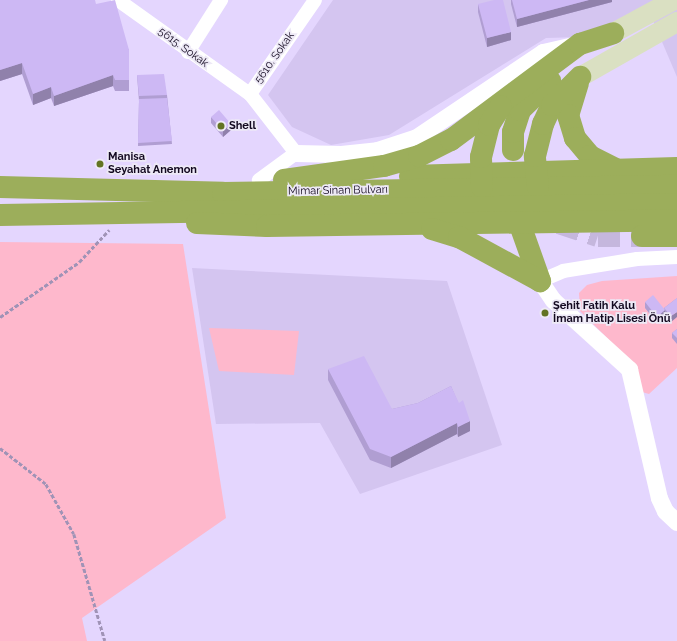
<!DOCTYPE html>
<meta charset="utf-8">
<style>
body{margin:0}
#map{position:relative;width:677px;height:641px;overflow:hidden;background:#e4d6fe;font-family:Raleway,sans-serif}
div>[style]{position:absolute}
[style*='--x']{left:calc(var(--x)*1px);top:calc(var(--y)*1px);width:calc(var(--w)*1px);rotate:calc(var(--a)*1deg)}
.built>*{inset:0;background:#d4c5f0}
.green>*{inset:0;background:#feb8cc}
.trunk-tunnel>*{height:22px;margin-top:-11px;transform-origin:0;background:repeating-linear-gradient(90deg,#c5b7dd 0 22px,transparent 0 33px)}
.path>*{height:2.5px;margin-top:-1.25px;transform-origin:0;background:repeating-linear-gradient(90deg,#a093b6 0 4px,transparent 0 6px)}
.minor>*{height:14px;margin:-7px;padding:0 7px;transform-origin:7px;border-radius:7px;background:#fff}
.tertiary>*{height:17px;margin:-8.5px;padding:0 8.5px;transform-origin:8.5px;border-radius:8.5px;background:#fff}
.secondary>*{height:20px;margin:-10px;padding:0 10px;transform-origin:10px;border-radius:10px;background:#dae0c2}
.trunk>*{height:22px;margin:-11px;padding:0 11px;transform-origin:11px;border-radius:11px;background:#9cae5b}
.wall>*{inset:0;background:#b09ed2}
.shaded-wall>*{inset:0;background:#9081ab}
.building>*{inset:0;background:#cdb8f4}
.dots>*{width:11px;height:11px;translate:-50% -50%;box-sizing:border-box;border:2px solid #ede9f6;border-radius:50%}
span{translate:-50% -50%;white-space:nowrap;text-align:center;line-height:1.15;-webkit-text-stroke:3.5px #ede9f6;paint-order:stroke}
.street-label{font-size:11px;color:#130920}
.poi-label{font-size:11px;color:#130920;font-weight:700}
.left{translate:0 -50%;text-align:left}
</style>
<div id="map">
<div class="built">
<div style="clip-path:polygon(333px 0,677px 0,677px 77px,648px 9px,581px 37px,546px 38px,389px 135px,331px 145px,292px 127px,268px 95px)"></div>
<div style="clip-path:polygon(192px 268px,447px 281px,502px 445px,360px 494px,320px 423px,216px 424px)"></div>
</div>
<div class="green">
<div style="clip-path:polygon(0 242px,183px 244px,226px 518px,82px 618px,87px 641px,0 641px)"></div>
<div style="clip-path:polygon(677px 276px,677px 368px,649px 394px,642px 392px,629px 360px,580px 311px,579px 293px,587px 285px,602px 281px)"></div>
<div style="clip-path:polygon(209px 328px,299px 331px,294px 375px,219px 371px)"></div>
</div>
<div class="trunk-tunnel">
<div style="--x:559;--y:223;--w:41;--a:18.4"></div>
<div style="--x:598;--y:236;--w:44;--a:0"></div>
</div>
<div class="path">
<div style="--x:0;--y:317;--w:96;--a:-34.8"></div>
<div style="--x:79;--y:262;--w:44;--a:-46.8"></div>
<div style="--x:0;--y:448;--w:58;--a:38"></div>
<div style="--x:46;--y:484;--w:57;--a:60.8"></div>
<div style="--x:74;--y:534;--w:111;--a:73.8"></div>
</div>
<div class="minor">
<div style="--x:118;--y:0;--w:162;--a:35.5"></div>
<div style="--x:250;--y:94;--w:75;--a:52.1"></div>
<div style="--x:296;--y:153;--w:46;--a:143.9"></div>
<div style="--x:188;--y:52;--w:62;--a:-57.6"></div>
<div style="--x:250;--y:94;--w:114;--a:-55.3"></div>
<div style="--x:540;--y:281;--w:25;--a:-23"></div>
<div style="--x:563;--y:271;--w:75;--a:-9.2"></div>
<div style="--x:637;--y:259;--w:40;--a:-2.9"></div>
</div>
<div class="tertiary">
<div style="--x:296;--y:153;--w:45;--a:1.3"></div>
<div style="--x:341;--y:154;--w:36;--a:-6"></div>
<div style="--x:377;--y:150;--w:40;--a:-18"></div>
<div style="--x:415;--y:138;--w:154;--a:-33.9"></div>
<div style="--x:543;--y:52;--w:37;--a:-13"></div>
<div style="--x:540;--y:281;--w:23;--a:56"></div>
<div style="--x:553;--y:300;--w:103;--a:42.2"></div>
<div style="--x:629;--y:369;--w:132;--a:76.9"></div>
<div style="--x:659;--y:498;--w:14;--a:65"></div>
<div style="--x:665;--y:511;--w:16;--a:43"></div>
</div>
<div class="secondary">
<div style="--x:613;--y:33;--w:69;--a:-28.4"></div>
<div style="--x:580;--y:77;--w:112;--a:-29.6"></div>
</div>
<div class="trunk">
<div style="--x:578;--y:83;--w:34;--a:107"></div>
<div style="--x:568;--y:115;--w:24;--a:73"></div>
<div style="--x:575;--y:138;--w:23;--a:50"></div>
<div style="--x:590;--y:156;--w:29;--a:27"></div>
<div style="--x:513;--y:150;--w:18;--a:-90"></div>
<div style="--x:513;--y:132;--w:23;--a:-72"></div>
<div style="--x:520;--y:110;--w:42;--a:-44"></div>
<div style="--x:410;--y:176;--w:267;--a:-1.7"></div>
<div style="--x:284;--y:180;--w:101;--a:-8"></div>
<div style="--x:384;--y:166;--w:36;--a:-16"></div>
<div style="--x:419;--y:156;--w:36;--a:-27"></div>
<div style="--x:451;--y:140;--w:161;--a:-36.7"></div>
<div style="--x:580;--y:44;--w:35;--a:-18"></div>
<div style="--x:0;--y:187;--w:223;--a:1.5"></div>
<div style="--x:223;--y:193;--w:454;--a:-0.9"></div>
<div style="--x:482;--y:187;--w:30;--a:-92"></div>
<div style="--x:481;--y:157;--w:33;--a:-76"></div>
<div style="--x:489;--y:125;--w:22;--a:-58"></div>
<div style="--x:538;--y:187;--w:31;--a:-96"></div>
<div style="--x:535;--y:156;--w:33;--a:-76"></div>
<div style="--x:543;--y:124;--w:21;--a:-65"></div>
<div style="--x:552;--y:105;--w:40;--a:-45"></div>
<div style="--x:0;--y:215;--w:677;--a:-0.93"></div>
<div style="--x:519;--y:222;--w:63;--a:70.4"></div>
<div style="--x:197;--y:223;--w:70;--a:2.5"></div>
<div style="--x:267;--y:226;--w:410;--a:-0.8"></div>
<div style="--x:432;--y:229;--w:28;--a:17"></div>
<div style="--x:459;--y:237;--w:92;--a:28.5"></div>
<div style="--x:642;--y:236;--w:35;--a:0"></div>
</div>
<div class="wall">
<div style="clip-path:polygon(0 0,96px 4px,129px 50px,129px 91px,115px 91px,113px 86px,54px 106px,51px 98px,33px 105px,22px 74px,0 81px)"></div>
<div style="clip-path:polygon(511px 0,612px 0,612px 2px,517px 27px,511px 4px)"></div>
<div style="clip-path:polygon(478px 4px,511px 40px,487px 47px,478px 12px)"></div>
<div style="clip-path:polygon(137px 75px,167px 95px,172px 144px,138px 146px,139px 101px)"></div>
<div style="clip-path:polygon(211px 117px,231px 130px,223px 137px,211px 123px)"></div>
<div style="clip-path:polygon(677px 298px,671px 322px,665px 314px,665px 316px,657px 323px,645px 308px,645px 302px,664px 309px,664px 308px)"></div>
<div style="clip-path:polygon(677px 329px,677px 344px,672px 338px,672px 333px)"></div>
<div style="clip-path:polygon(328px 369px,392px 409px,418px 403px,451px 386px,470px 431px,458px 437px,457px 434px,391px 468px,370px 460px,328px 380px)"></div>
</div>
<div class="shaded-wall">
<div style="clip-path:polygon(589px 0,612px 0,612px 2px,517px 27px,517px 19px)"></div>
<div style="clip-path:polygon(511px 32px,511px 40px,487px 47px,487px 38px)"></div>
<div style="clip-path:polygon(22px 63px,22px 74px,0 81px,0 70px)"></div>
<div style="clip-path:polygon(113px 75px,113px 86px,54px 106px,54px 96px)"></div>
<div style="clip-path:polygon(51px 87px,51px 98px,33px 105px,33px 94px)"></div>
<div style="clip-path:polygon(231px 124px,231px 130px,223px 137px,223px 131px)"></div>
<div style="clip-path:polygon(665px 310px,665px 316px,657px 323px,657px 317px)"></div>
<div style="clip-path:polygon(677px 312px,677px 317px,671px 322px,671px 316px)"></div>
<div style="clip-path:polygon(470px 421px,470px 431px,458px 437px,458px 427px)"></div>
<div style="clip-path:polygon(457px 423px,457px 434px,391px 468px,391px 457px)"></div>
</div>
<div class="building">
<div style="clip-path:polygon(0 0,95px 0,96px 4px,115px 0,129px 50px,129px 80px,115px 80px,113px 75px,54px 96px,51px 87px,33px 94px,22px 63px,0 70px)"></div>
<div style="clip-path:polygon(494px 0,503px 0,511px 32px,487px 38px,478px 4px)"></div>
<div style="clip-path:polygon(512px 0,589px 0,517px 19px)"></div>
<div style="clip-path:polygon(164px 74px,167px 95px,139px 96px,137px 75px)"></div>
<div style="clip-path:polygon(167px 98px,172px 141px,138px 143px,139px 99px)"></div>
<div style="clip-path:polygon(219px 110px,231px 124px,223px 131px,211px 117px)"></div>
<div style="clip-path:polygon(653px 295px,665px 310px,657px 317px,645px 302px)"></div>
<div style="clip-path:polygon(677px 298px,677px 312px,671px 316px,664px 308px)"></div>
<div style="clip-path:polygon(677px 329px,677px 338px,672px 333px)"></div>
<div style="clip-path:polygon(364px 356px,392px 409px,418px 403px,451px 386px,459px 403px,463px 400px,470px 421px,458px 427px,457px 423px,391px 457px,370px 449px,328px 369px)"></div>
</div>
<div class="dots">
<div style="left:221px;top:126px;background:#637422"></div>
<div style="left:100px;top:164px;background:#637422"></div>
<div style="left:545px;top:313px;background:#637422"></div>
</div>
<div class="street-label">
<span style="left:183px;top:48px;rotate:36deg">5615. Sokak</span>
<span style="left:275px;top:58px;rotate:-55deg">5610. Sokak</span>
<span style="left:338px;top:191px;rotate:-1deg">Mimar Sinan Bulvarı</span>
</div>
<div class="poi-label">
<span class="left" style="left:229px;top:126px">Shell</span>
<span class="left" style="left:108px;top:164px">Manisa<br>Seyahat Anemon</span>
<span class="left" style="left:553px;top:313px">Şehit Fatih Kalu<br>İmam Hatip Lisesi Önü</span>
</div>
</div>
